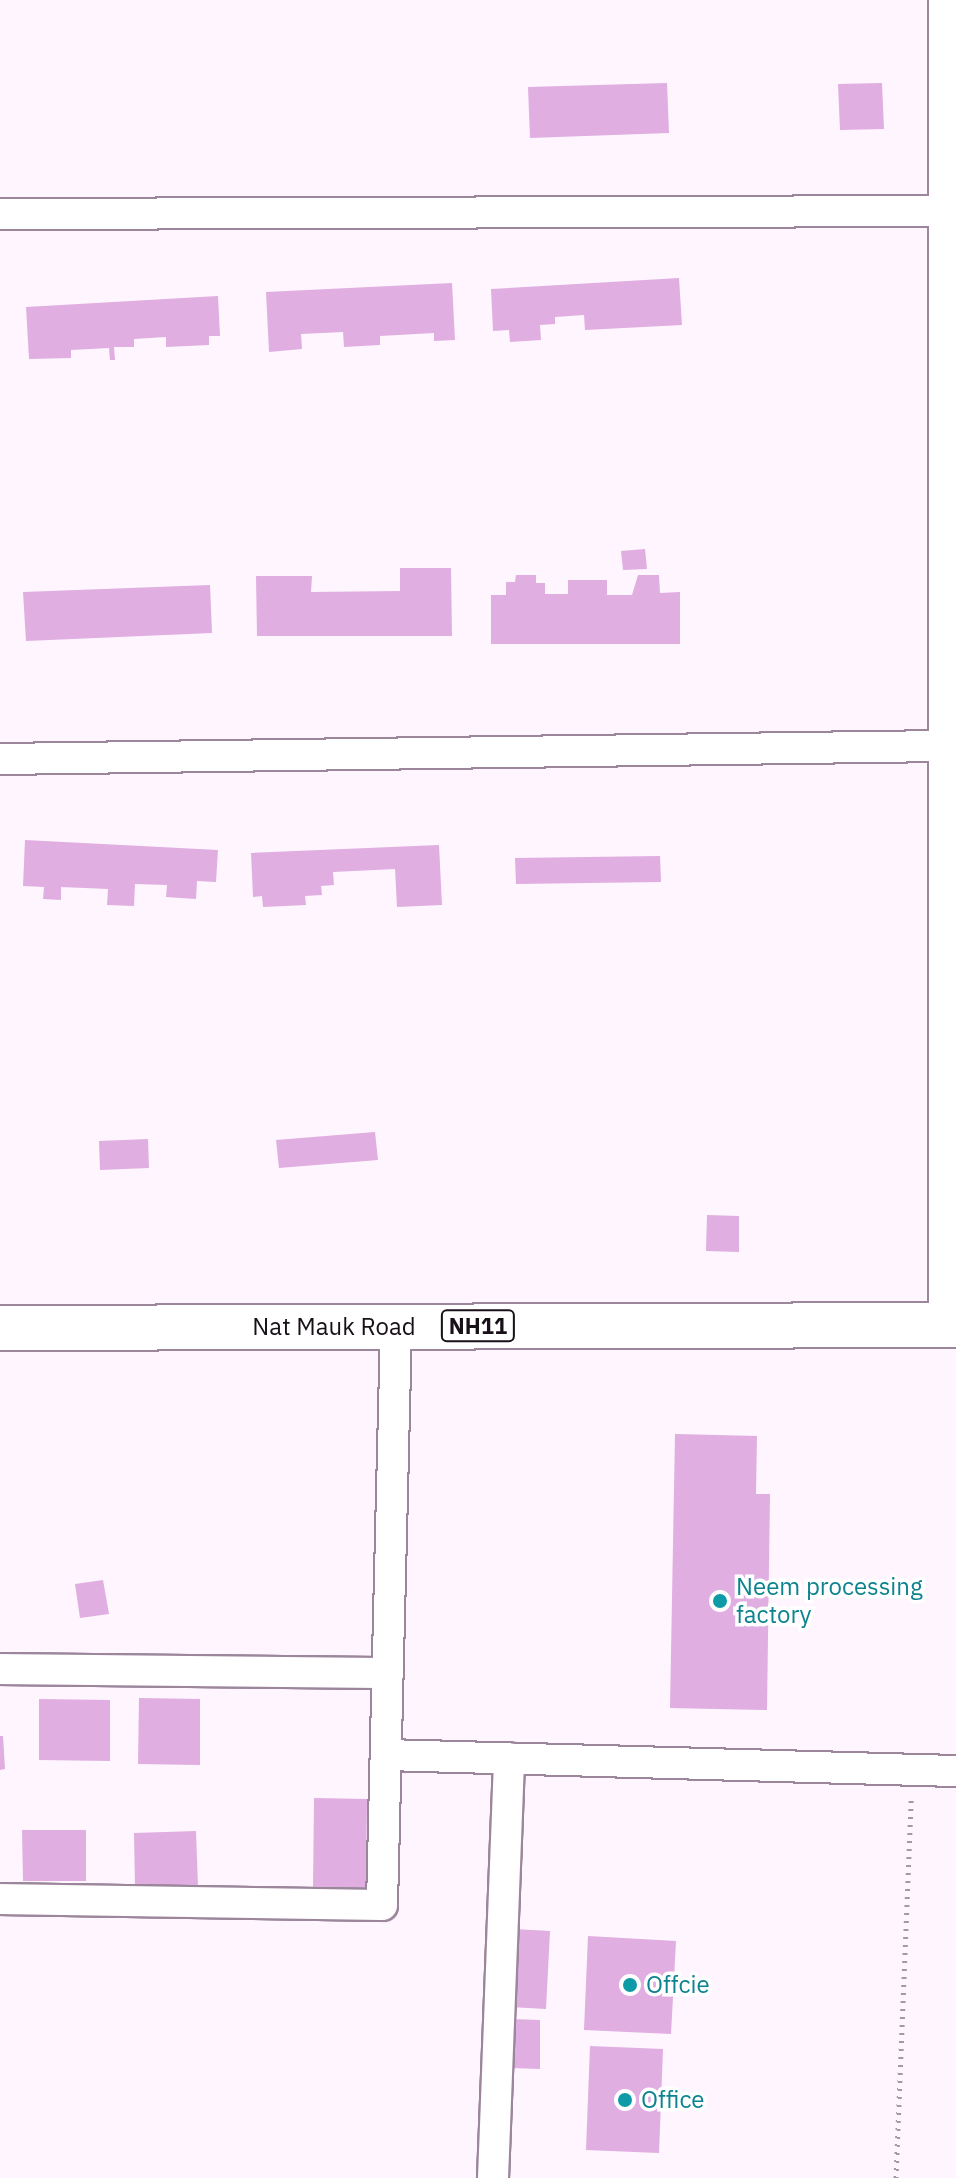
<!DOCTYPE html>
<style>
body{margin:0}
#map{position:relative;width:956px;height:2178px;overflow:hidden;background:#fef5fe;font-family:"IBM Plex Sans",sans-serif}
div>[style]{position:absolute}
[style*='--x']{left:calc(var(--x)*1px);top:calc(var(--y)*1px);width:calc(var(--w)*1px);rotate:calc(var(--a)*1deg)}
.building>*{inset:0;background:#e0aee1}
.path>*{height:5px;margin-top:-2.5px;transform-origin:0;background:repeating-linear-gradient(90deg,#a299a2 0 2px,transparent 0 8px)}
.roads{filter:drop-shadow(2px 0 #9b869b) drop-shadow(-2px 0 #9b869b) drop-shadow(0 2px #9b869b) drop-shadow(0 -2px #9b869b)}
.street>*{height:30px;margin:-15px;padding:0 15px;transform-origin:15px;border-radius:15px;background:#fff}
.highway>*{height:44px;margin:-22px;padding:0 22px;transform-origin:22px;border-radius:22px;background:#fff}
.dots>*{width:22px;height:22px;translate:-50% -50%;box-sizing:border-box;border:4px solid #fff;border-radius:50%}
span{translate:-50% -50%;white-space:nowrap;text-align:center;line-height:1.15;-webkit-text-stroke:7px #fff;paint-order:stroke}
.shield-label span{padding:2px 6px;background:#fff;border:2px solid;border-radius:6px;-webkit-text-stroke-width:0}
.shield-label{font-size:22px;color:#181018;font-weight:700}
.street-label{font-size:24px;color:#181018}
.culture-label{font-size:24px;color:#0d838f}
.left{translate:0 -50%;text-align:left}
</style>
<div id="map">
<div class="building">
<div style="clip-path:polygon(667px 83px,669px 133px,530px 138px,528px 87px)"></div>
<div style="clip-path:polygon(882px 83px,884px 129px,840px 130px,838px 84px)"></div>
<div style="clip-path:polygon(679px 278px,682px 325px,585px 330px,584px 315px,555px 317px,555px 324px,540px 325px,541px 340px,510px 342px,509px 330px,493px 331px,491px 289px)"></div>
<div style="clip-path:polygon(452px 283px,455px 340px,434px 341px,434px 333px,380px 336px,380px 345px,344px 347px,343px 332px,301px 334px,302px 349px,269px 352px,266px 292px)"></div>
<div style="clip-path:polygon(218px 296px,220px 336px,209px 336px,209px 345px,166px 347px,166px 337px,134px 339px,134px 347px,114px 347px,115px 360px,110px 360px,109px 348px,71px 350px,71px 358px,29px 359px,26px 307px)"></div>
<div style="clip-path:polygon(645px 549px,647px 569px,623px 570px,621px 551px)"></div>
<div style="clip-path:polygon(400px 568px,451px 568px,452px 636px,257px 636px,256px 576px,312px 576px,311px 592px,400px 591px)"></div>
<div style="clip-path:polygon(516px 575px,536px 575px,536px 583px,545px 583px,545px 594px,568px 594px,568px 580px,607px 580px,607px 595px,632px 595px,638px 575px,659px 575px,660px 593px,680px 592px,680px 644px,491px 644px,491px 595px,506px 595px,506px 582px,515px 582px)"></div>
<div style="clip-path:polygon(210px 585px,212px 633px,26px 641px,23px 592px)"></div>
<div style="clip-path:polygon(25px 840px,218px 850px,216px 882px,197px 881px,196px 899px,166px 897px,167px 885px,135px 884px,134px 906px,107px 905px,108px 889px,61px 887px,61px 900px,43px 899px,44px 887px,23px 886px)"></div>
<div style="clip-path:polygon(439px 845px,442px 905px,397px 907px,395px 869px,333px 872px,334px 885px,321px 886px,322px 895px,305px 896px,306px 905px,263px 907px,262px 896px,253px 897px,251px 853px)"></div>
<div style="clip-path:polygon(660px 856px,661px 882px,516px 884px,515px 858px)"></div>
<div style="clip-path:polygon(375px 1132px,378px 1160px,279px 1168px,276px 1140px)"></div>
<div style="clip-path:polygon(148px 1139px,149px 1168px,100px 1170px,99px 1141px)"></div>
<div style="clip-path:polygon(707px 1215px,739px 1216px,739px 1252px,706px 1251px)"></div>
<div style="clip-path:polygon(675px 1434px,757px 1436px,756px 1494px,770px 1494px,767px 1710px,670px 1708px)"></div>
<div style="clip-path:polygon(103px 1580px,109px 1614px,80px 1618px,75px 1584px)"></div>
<div style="clip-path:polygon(139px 1698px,200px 1699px,200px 1765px,138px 1764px)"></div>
<div style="clip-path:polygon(39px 1699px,110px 1700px,110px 1761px,39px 1760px)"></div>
<div style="clip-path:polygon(0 1736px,3px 1736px,5px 1769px,0 1770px)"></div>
<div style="clip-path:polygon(314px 1798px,367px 1799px,366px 1888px,313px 1887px)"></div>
<div style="clip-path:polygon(22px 1830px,86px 1830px,86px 1881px,23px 1881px)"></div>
<div style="clip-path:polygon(196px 1831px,198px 1887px,135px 1888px,134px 1833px)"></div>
<div style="clip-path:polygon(514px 1929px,550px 1931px,546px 2009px,510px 2007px)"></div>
<div style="clip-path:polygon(588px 1936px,676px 1941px,671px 2034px,584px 2030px)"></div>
<div style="clip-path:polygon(511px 2019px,540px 2020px,540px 2069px,511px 2068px)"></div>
<div style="clip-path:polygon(590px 2046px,663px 2049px,659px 2153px,586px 2150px)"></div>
</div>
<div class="path">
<div style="--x:896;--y:2178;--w:379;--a:-87.7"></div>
</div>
<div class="roads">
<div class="street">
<div style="--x:944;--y:0;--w:1325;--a:90"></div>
<div style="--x:0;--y:214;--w:956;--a:-0.18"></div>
<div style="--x:0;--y:759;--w:946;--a:-0.79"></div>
<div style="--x:0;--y:1669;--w:388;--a:0.6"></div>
<div style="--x:386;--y:1755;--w:570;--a:1.61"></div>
<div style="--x:0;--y:1899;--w:382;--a:0.9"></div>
<div style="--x:382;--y:1905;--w:578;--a:-88.61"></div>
<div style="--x:493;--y:2178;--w:420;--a:-87.8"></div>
</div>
<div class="highway">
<div style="--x:0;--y:1328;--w:956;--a:-0.18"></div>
</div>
</div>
<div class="dots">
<div style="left:720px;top:1601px;background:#0f9aa8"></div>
<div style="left:630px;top:1985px;background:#0f9aa8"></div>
<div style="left:625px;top:2100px;background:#0f9aa8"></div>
</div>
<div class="shield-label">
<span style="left:478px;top:1326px">NH11</span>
</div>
<div class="street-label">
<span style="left:334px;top:1327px">Nat Mauk Road</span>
</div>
<div class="culture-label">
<span class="left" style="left:736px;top:1601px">Neem processing<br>factory</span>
<span class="left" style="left:646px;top:1985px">Offcie</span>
<span class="left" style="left:641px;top:2100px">Office</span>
</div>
</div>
